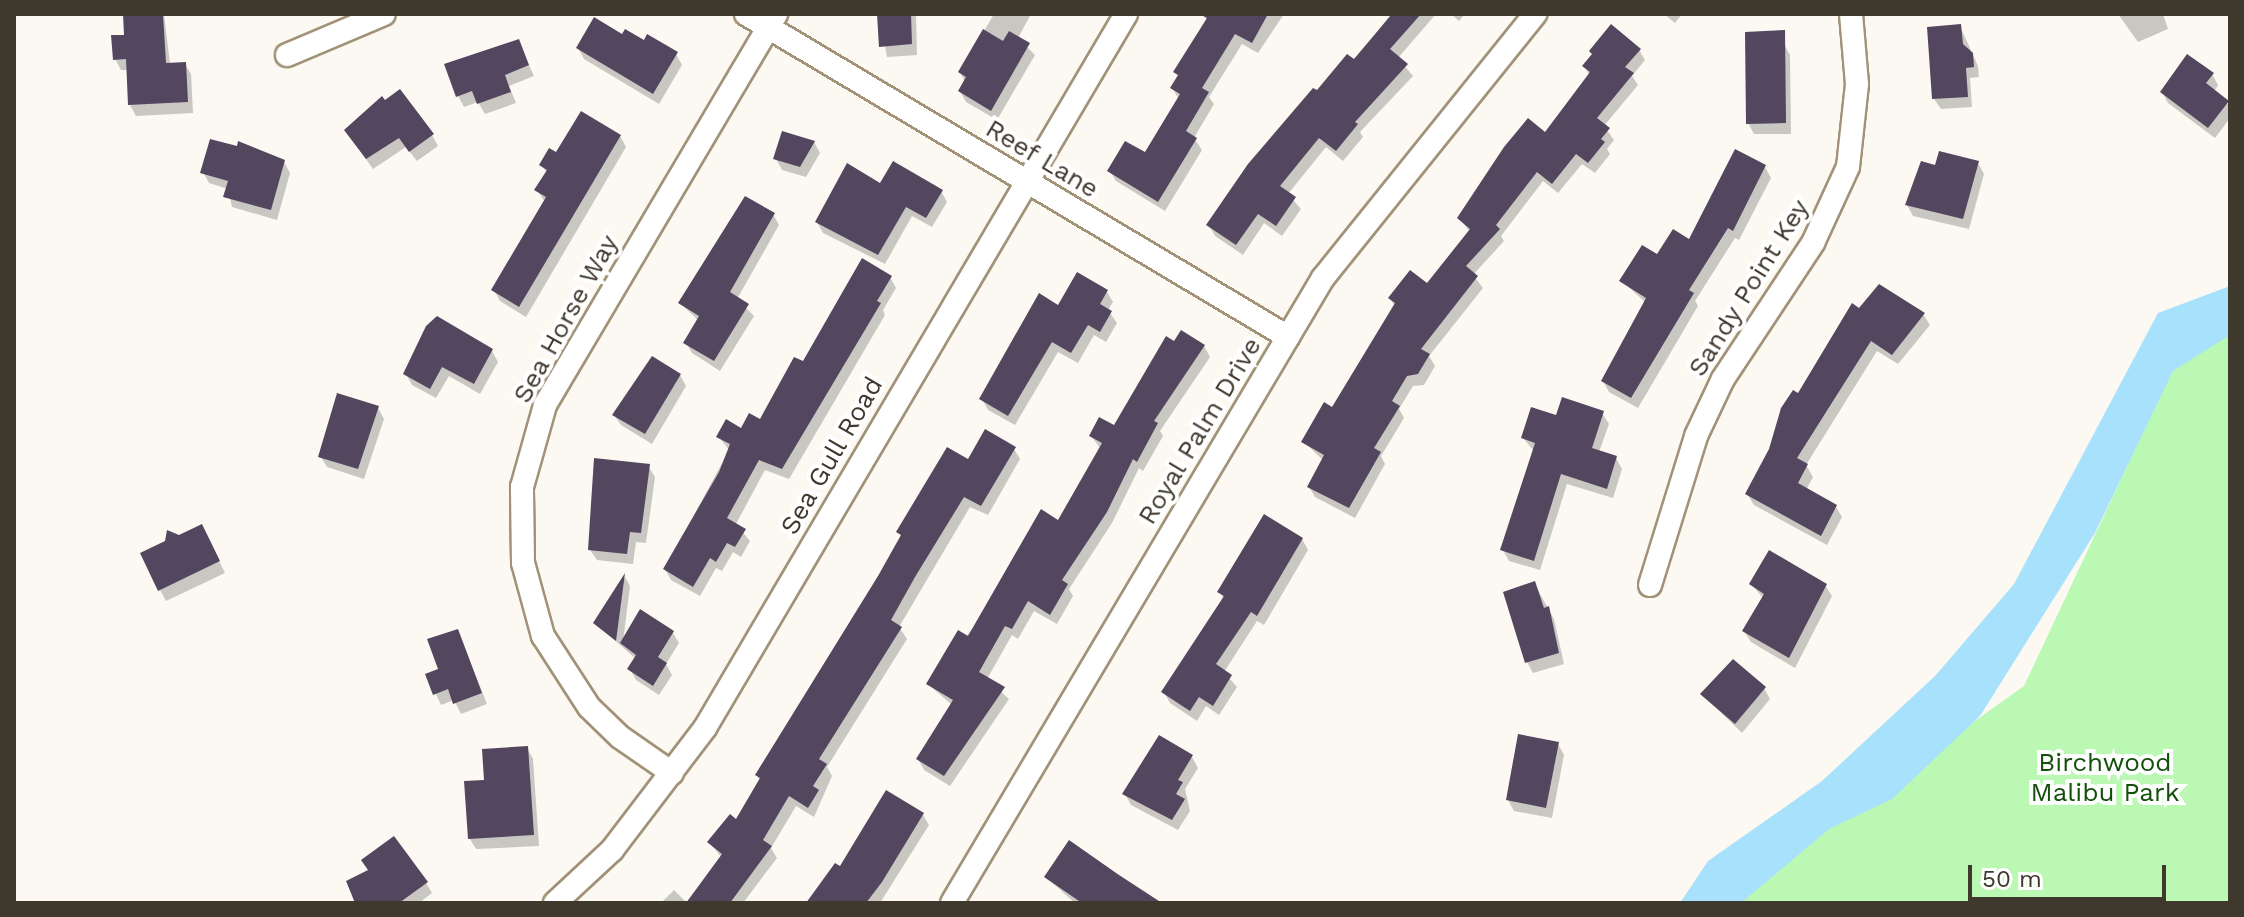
<!DOCTYPE html>
<style>
body{margin:0}
#map{position:relative;width:2244px;height:917px;overflow:hidden;background:#fcf9f3;font-family:"Work Sans",sans-serif}
div>[style]{position:absolute}
[style*='--x']{left:calc(var(--x)*1px);top:calc(var(--y)*1px);width:calc(var(--w)*1px);rotate:calc(var(--a)*1deg)}
.green>*{inset:0;background:#bbf8b3}
.water>*{inset:0;background:#a8e1fc}
.shadow>*{inset:0;background:#0003}
.building>*{inset:0;background:#52475f}
.roads{filter:drop-shadow(2px 0 #a19278) drop-shadow(-2px 0 #a19278) drop-shadow(0 2px #a19278) drop-shadow(0 -2px #a19278)}
.minor>*{height:22px;margin:-11px;padding:0 11px;transform-origin:11px;border-radius:11px;background:#fff}
span{translate:-50% -50%;white-space:nowrap;text-align:center;line-height:1.15;-webkit-text-stroke:8px #fff;paint-order:stroke}
.street-label{font-size:26px;color:#3e382d}
.park-label{font-size:26px;color:#124f09}
.frame{position:absolute;inset:0;border:16px solid #3e382d;pointer-events:none}
.scale{position:absolute;left:1968px;top:865px;width:198px;height:36px;box-sizing:border-box;border:4px solid #3e382d;border-top:0;padding-left:10px;font-size:24px;line-height:28px;white-space:nowrap;color:#3e382d;-webkit-text-stroke:6px #fff;paint-order:stroke}
</style>
<div id="map">
<div class="green">
<div style="clip-path:polygon(2208px 294px,2230px 304px,2230px 903px,1720px 903px,2024px 686px)"></div>
</div>
<div class="water">
<div style="clip-path:polygon(2230px 286px,2230px 335px,2173px 371px,2095px 533px,1980px 716px,1892px 799px,1829px 829px,1741px 903px,1680px 903px,1708px 861px,1822px 781px,1935px 676px,2014px 584px,2158px 313px)"></div>
</div>
<div class="shadow">
<div style="clip-path:polygon(125px 14px,164px 14px,170px 64px,185px 64px,191px 74px,193px 113px,136px 116px,130px 105px,128px 70px,121px 70px,115px 59px,126px 37px)"></div>
<div style="clip-path:polygon(879px 14px,916px 14px,917px 55px,887px 57px)"></div>
<div style="clip-path:polygon(994px 14px,1031px 14px,1018px 38px,1035px 55px,997px 120px,966px 102px,960px 91px,965px 82px,960px 72px)"></div>
<div style="clip-path:polygon(1284px 14px,1258px 53px,1242px 44px,1209px 97px,1214px 104px,1194px 138px,1202px 150px,1165px 211px,1116px 181px,1110px 171px,1146px 155px,1179px 99px,1172px 88px,1179px 77px,1176px 72px,1207px 21px,1204px 14px)"></div>
<div style="clip-path:polygon(1391px 14px,1436px 14px,1398px 58px,1413px 76px,1360px 132px,1363px 137px,1343px 161px,1326px 147px,1288px 194px,1301px 209px,1282px 236px,1264px 223px,1243px 255px,1215px 236px,1209px 225px,1317px 93px,1354px 62px)"></div>
<div style="clip-path:polygon(1451px 14px,1465px 14px,1459px 21px)"></div>
<div style="clip-path:polygon(1664px 14px,1682px 14px,1675px 23px)"></div>
<div style="clip-path:polygon(2163px 14px,2168px 29px,2138px 42px,2118px 14px)"></div>
<div style="clip-path:polygon(1960px 26px,1978px 66px,1979px 77px,1970px 78px,1972px 107px,1941px 109px,1934px 99px)"></div>
<div style="clip-path:polygon(518px 42px,534px 76px,509px 86px,516px 103px,485px 114px,478px 102px,464px 107px,458px 96px)"></div>
<div style="clip-path:polygon(645px 43px,676px 54px,682px 65px,659px 104px,584px 59px,578px 48px)"></div>
<div style="clip-path:polygon(1784px 44px,1790px 55px,1791px 134px,1754px 134px,1748px 123px)"></div>
<div style="clip-path:polygon(1639px 50px,1645px 60px,1632px 76px,1638px 85px,1604px 126px,1614px 140px,1607px 149px,1610px 154px,1595px 173px,1582px 164px,1558px 193px,1543px 181px,1501px 236px,1504px 241px,1473px 275px,1483px 288px,1429px 356px,1435px 366px,1424px 385px,1413px 386px,1399px 409px,1404px 418px,1381px 456px,1385px 464px,1355px 518px,1315px 497px,1309px 487px,1324px 461px,1304px 442px,1333px 409px,1395px 307px,1390px 298px,1428px 286px,1470px 232px,1459px 218px,1546px 135px,1589px 75px,1585px 67px)"></div>
<div style="clip-path:polygon(2212px 74px,2218px 85px,2214px 92px,2230px 106px,2230px 118px,2215px 138px,2168px 103px,2162px 92px)"></div>
<div style="clip-path:polygon(432px 135px,438px 146px,417px 161px,406px 147px,373px 169px,353px 141px)"></div>
<div style="clip-path:polygon(620px 136px,626px 147px,526px 317px,500px 301px,494px 290px,545px 202px,537px 190px,547px 174px,542px 165px,557px 155px)"></div>
<div style="clip-path:polygon(814px 142px,820px 153px,806px 177px,782px 170px,776px 159px)"></div>
<div style="clip-path:polygon(284px 162px,290px 173px,277px 220px,232px 207px,228px 189px,209px 183px,203px 172px)"></div>
<div style="clip-path:polygon(1978px 163px,1984px 174px,1969px 229px,1913px 216px,1907px 205px,1936px 168px)"></div>
<div style="clip-path:polygon(1765px 167px,1771px 178px,1739px 240px,1735px 238px,1695px 301px,1698px 306px,1638px 408px,1609px 392px,1603px 381px,1646px 303px,1622px 281px,1690px 242px)"></div>
<div style="clip-path:polygon(881px 185px,941px 191px,947px 202px,932px 227px,912px 216px,885px 264px,823px 233px,817px 222px)"></div>
<div style="clip-path:polygon(773px 214px,779px 225px,737px 299px,754px 316px,720px 371px,692px 353px,686px 343px,699px 321px,680px 303px)"></div>
<div style="clip-path:polygon(890px 277px,896px 288px,883px 310px,885px 315px,789px 479px,765px 470px,736px 524px,750px 541px,741px 557px,733px 552px,722px 571px,716px 568px,700px 596px,671px 580px,665px 569px,729px 450px,719px 437px,761px 421px,803px 364px)"></div>
<div style="clip-path:polygon(1107px 292px,1113px 302px,1108px 310px,1117px 323px,1106px 342px,1094px 335px,1078px 363px,1058px 352px,1015px 425px,988px 410px,982px 399px,1059px 308px)"></div>
<div style="clip-path:polygon(1859px 310px,1923px 314px,1930px 325px,1898px 364px,1877px 351px,1806px 465px,1813px 477px,1806px 490px,1836px 507px,1842px 517px,1827px 545px,1754px 505px,1747px 494px,1798px 395px)"></div>
<div style="clip-path:polygon(1175px 344px,1204px 346px,1210px 357px,1160px 431px,1163px 436px,1143px 471px,1139px 468px,1112px 523px,1069px 589px,1073px 596px,1057px 624px,1034px 611px,1018px 639px,1012px 635px,987px 679px,1009px 699px,950px 786px,924px 770px,918px 759px,952px 705px,928px 684px,1058px 522px,1101px 449px,1091px 436px,1115px 428px)"></div>
<div style="clip-path:polygon(492px 351px,498px 362px,480px 394px,449px 376px,436px 398px,412px 385px,406px 374px)"></div>
<div style="clip-path:polygon(680px 375px,686px 386px,652px 444px,621px 425px,614px 415px)"></div>
<div style="clip-path:polygon(378px 408px,384px 419px,364px 479px,327px 467px,320px 456px)"></div>
<div style="clip-path:polygon(1602px 413px,1609px 424px,1599px 452px,1616px 458px,1622px 469px,1613px 498px,1567px 484px,1540px 570px,1509px 561px,1503px 550px,1534px 451px,1523px 438px,1558px 417px)"></div>
<div style="clip-path:polygon(1014px 449px,1020px 459px,988px 515px,970px 507px,899px 627px,907px 639px,827px 767px,832px 776px,814px 817px,796px 806px,771px 848px,777px 858px,743px 903px,689px 903px,722px 858px,709px 842px,737px 822px,760px 781px,757px 775px,902px 538px,899px 532px,969px 461px)"></div>
<div style="clip-path:polygon(648px 466px,655px 477px,646px 543px,636px 542px,633px 564px,597px 560px,590px 550px)"></div>
<div style="clip-path:polygon(207px 537px,225px 573px,166px 601px,160px 590px)"></div>
<div style="clip-path:polygon(1302px 539px,1308px 550px,1264px 625px,1257px 621px,1224px 672px,1237px 687px,1219px 715px,1206px 706px,1197px 721px,1170px 703px,1164px 692px,1224px 600px,1220px 592px)"></div>
<div style="clip-path:polygon(625px 577px,630px 586px,623px 642px,673px 633px,679px 643px,666px 664px,672px 675px,659px 695px,636px 680px,630px 669px,636px 659px,595px 623px)"></div>
<div style="clip-path:polygon(1534px 583px,1554px 619px,1564px 664px,1533px 673px,1527px 662px)"></div>
<div style="clip-path:polygon(1751px 584px,1825px 585px,1832px 596px,1795px 668px,1751px 642px,1744px 631px,1764px 599px)"></div>
<div style="clip-path:polygon(463px 643px,487px 704px,461px 714px,454px 700px,441px 705px,427px 675px,441px 670px)"></div>
<div style="clip-path:polygon(1764px 688px,1770px 699px,1742px 733px,1702px 694px)"></div>
<div style="clip-path:polygon(1160px 737px,1192px 757px,1198px 768px,1185px 789px,1190px 811px,1178px 830px,1131px 805px,1125px 794px)"></div>
<div style="clip-path:polygon(1558px 744px,1564px 755px,1552px 818px,1514px 811px,1508px 800px)"></div>
<div style="clip-path:polygon(527px 748px,533px 759px,539px 846px,476px 849px,470px 839px)"></div>
<div style="clip-path:polygon(923px 815px,929px 825px,880px 903px,812px 903px,840px 869px)"></div>
<div style="clip-path:polygon(1046px 877px,1151px 903px,1075px 903px)"></div>
<div style="clip-path:polygon(426px 883px,432px 893px,419px 903px,356px 903px)"></div>
<div style="clip-path:polygon(674px 890px,687px 903px,661px 903px)"></div>
</div>
<div class="building">
<div style="clip-path:polygon(123px 14px,163px 14px,166px 63px,186px 62px,188px 102px,128px 105px,126px 59px,113px 60px,111px 35px,124px 35px)"></div>
<div style="clip-path:polygon(877px 14px,911px 14px,912px 44px,879px 47px)"></div>
<div style="clip-path:polygon(1199px 14px,1268px 14px,1252px 43px,1235px 34px,1202px 88px,1209px 92px,1186px 131px,1197px 138px,1158px 202px,1107px 171px,1125px 141px,1145px 152px,1180px 94px,1170px 88px,1178px 75px,1173px 72px,1207px 18px)"></div>
<div style="clip-path:polygon(1392px 14px,1421px 14px,1390px 49px,1408px 64px,1355px 122px,1358px 124px,1336px 151px,1319px 138px,1280px 186px,1296px 197px,1276px 226px,1258px 214px,1236px 245px,1206px 225px,1248px 164px,1313px 88px,1317px 90px,1347px 54px,1354px 59px)"></div>
<div style="clip-path:polygon(594px 17px,622px 34px,625px 29px,644px 40px,647px 34px,678px 52px,653px 94px,576px 48px)"></div>
<div style="clip-path:polygon(1611px 24px,1641px 49px,1625px 67px,1634px 73px,1597px 118px,1610px 128px,1601px 139px,1605px 142px,1588px 163px,1576px 154px,1552px 184px,1537px 172px,1496px 225px,1500px 229px,1466px 266px,1478px 276px,1421px 349px,1430px 354px,1418px 374px,1407px 376px,1392px 401px,1400px 406px,1374px 448px,1381px 452px,1349px 508px,1307px 487px,1324px 455px,1301px 442px,1324px 402px,1332px 407px,1395px 303px,1388px 298px,1410px 270px,1427px 283px,1470px 229px,1457px 218px,1504px 147px,1528px 118px,1545px 132px,1590px 72px,1582px 66px,1592px 54px,1589px 51px)"></div>
<div style="clip-path:polygon(1961px 24px,1963px 44px,1973px 53px,1974px 67px,1966px 68px,1968px 97px,1932px 99px,1927px 27px)"></div>
<div style="clip-path:polygon(983px 29px,1003px 41px,1009px 31px,1030px 43px,991px 111px,958px 91px,966px 77px,958px 72px)"></div>
<div style="clip-path:polygon(1785px 30px,1786px 123px,1746px 124px,1745px 32px)"></div>
<div style="clip-path:polygon(519px 39px,529px 65px,505px 75px,511px 92px,477px 104px,472px 91px,456px 97px,444px 64px)"></div>
<div style="clip-path:polygon(2187px 54px,2214px 73px,2206px 83px,2229px 101px,2208px 128px,2160px 92px)"></div>
<div style="clip-path:polygon(400px 89px,434px 134px,409px 152px,399px 138px,366px 159px,344px 130px,382px 96px,385px 100px)"></div>
<div style="clip-path:polygon(581px 111px,621px 135px,519px 307px,491px 290px,546px 197px,534px 190px,547px 170px,539px 165px,549px 148px,556px 152px)"></div>
<div style="clip-path:polygon(782px 131px,815px 141px,800px 167px,773px 159px)"></div>
<div style="clip-path:polygon(210px 139px,237px 146px,238px 141px,285px 160px,271px 210px,223px 197px,228px 181px,200px 173px)"></div>
<div style="clip-path:polygon(1735px 149px,1766px 165px,1733px 231px,1728px 228px,1689px 290px,1694px 293px,1631px 398px,1601px 381px,1646px 298px,1619px 281px,1642px 245px,1657px 254px,1673px 229px,1689px 239px)"></div>
<div style="clip-path:polygon(1939px 151px,1979px 161px,1963px 219px,1905px 205px,1921px 161px,1935px 165px)"></div>
<div style="clip-path:polygon(893px 161px,943px 190px,926px 218px,906px 207px,878px 255px,815px 222px,847px 163px,880px 183px)"></div>
<div style="clip-path:polygon(745px 196px,775px 213px,730px 292px,749px 304px,714px 361px,683px 343px,699px 316px,678px 303px)"></div>
<div style="clip-path:polygon(862px 258px,892px 276px,877px 301px,881px 303px,782px 469px,759px 460px,727px 518px,746px 529px,735px 547px,727px 543px,716px 562px,710px 558px,693px 587px,663px 569px,719px 472px,730px 444px,716px 437px,726px 419px,741px 428px,749px 413px,760px 419px,794px 357px,803px 361px)"></div>
<div style="clip-path:polygon(1077px 272px,1108px 290px,1100px 304px,1112px 311px,1100px 332px,1088px 325px,1071px 353px,1052px 342px,1008px 416px,979px 399px,1039px 293px,1058px 305px)"></div>
<div style="clip-path:polygon(1879px 284px,1925px 313px,1892px 355px,1871px 341px,1797px 458px,1808px 464px,1798px 483px,1837px 505px,1821px 536px,1745px 494px,1769px 449px,1781px 408px,1793px 390px,1798px 393px,1852px 303px,1859px 308px)"></div>
<div style="clip-path:polygon(437px 316px,493px 349px,474px 384px,442px 367px,430px 389px,403px 374px,426px 326px)"></div>
<div style="clip-path:polygon(1181px 330px,1205px 345px,1154px 421px,1158px 423px,1137px 462px,1133px 459px,1107px 512px,1062px 580px,1068px 584px,1050px 615px,1028px 601px,1012px 629px,1005px 626px,979px 672px,1005px 687px,944px 776px,916px 759px,953px 700px,926px 684px,958px 630px,968px 636px,1041px 509px,1058px 520px,1102px 443px,1089px 436px,1099px 417px,1114px 425px,1166px 336px,1174px 341px)"></div>
<div style="clip-path:polygon(652px 356px,681px 374px,645px 434px,612px 415px)"></div>
<div style="clip-path:polygon(337px 393px,379px 406px,358px 469px,318px 457px)"></div>
<div style="clip-path:polygon(1562px 397px,1604px 411px,1592px 448px,1617px 456px,1607px 489px,1561px 474px,1534px 561px,1500px 550px,1535px 443px,1521px 438px,1531px 407px,1556px 415px)"></div>
<div style="clip-path:polygon(985px 429px,1016px 447px,981px 506px,964px 497px,915px 577px,891px 620px,902px 627px,819px 759px,827px 764px,813px 786px,819px 790px,808px 808px,789px 796px,763px 840px,772px 846px,730px 903px,686px 903px,722px 854px,707px 842px,730px 814px,736px 819px,760px 778px,755px 775px,878px 576px,901px 535px,896px 532px,947px 447px,968px 459px)"></div>
<div style="clip-path:polygon(594px 458px,650px 464px,641px 533px,630px 532px,627px 554px,588px 550px)"></div>
<div style="clip-path:polygon(1264px 514px,1303px 538px,1257px 616px,1251px 612px,1216px 664px,1232px 675px,1213px 706px,1199px 697px,1190px 711px,1161px 692px,1224px 596px,1217px 592px)"></div>
<div style="clip-path:polygon(202px 524px,220px 561px,158px 591px,140px 553px,165px 541px,167px 530px,179px 535px)"></div>
<div style="clip-path:polygon(1769px 550px,1827px 584px,1789px 658px,1742px 631px,1764px 594px,1749px 584px)"></div>
<div style="clip-path:polygon(625px 573px,616px 641px,593px 623px)"></div>
<div style="clip-path:polygon(1535px 581px,1544px 608px,1549px 606px,1559px 653px,1525px 663px,1503px 592px)"></div>
<div style="clip-path:polygon(640px 609px,674px 631px,658px 657px,667px 663px,653px 686px,627px 669px,636px 655px,620px 643px)"></div>
<div style="clip-path:polygon(458px 629px,482px 693px,453px 704px,448px 689px,433px 695px,425px 674px,438px 669px,427px 639px)"></div>
<div style="clip-path:polygon(1733px 659px,1766px 687px,1735px 724px,1700px 694px)"></div>
<div style="clip-path:polygon(1518px 734px,1559px 742px,1546px 808px,1506px 800px)"></div>
<div style="clip-path:polygon(1159px 735px,1193px 755px,1178px 780px,1183px 782px,1176px 794px,1185px 799px,1172px 820px,1122px 794px)"></div>
<div style="clip-path:polygon(528px 746px,534px 835px,468px 839px,464px 781px,484px 780px,482px 749px)"></div>
<div style="clip-path:polygon(886px 790px,924px 813px,882px 882px,866px 903px,806px 903px,835px 863px,840px 866px)"></div>
<div style="clip-path:polygon(394px 836px,428px 882px,399px 903px,355px 903px,346px 881px,368px 870px,361px 860px)"></div>
<div style="clip-path:polygon(1069px 840px,1119px 875px,1162px 903px,1082px 903px,1044px 877px)"></div>
</div>
<div class="roads">
<div class="minor">
<div style="--x:746;--y:14;--w:631;--a:30.79"></div>
<div style="--x:287;--y:55;--w:105;--a:-22.9"></div>
<div style="--x:1650;--y:585;--w:156;--a:-72.8"></div>
<div style="--x:1696;--y:436;--w:63;--a:-64.7"></div>
<div style="--x:1723;--y:379;--w:163;--a:-56.5"></div>
<div style="--x:1813;--y:243;--w:84;--a:-65.3"></div>
<div style="--x:1848;--y:167;--w:83;--a:-83.8"></div>
<div style="--x:1857;--y:84;--w:70;--a:-94.9"></div>
<div style="--x:672;--y:773;--w:63;--a:-145.3"></div>
<div style="--x:620;--y:737;--w:43;--a:-135.9"></div>
<div style="--x:589;--y:707;--w:85;--a:-122.9"></div>
<div style="--x:543;--y:636;--w:76;--a:-105.3"></div>
<div style="--x:523;--y:563;--w:76;--a:-90.8"></div>
<div style="--x:522;--y:487;--w:85;--a:-74.3"></div>
<div style="--x:545;--y:405;--w:454;--a:-59.4"></div>
<div style="--x:555;--y:903;--w:78;--a:-42.9"></div>
<div style="--x:612;--y:850;--w:153;--a:-52.7"></div>
<div style="--x:705;--y:728;--w:829;--a:-59.47"></div>
<div style="--x:952;--y:903;--w:727;--a:-59.31"></div>
<div style="--x:1323;--y:278;--w:339;--a:-51.2"></div>
</div>
</div>
<div class="street-label">
<span style="left:1042px;top:159px;rotate:31deg">Reef Lane</span>
<span style="left:1749px;top:288px;rotate:-58deg">Sandy Point Key</span>
<span style="left:566px;top:319px;rotate:-61deg">Sea Horse Way</span>
<span style="left:1200px;top:431px;rotate:-59deg">Royal Palm Drive</span>
<span style="left:832px;top:456px;rotate:-60deg">Sea Gull Road</span>
</div>
<div class="park-label">
<span style="left:2105px;top:778px">Birchwood<br>Malibu Park</span>
</div>
<div class="frame"></div>
<div class="scale">50 m</div>
</div>
